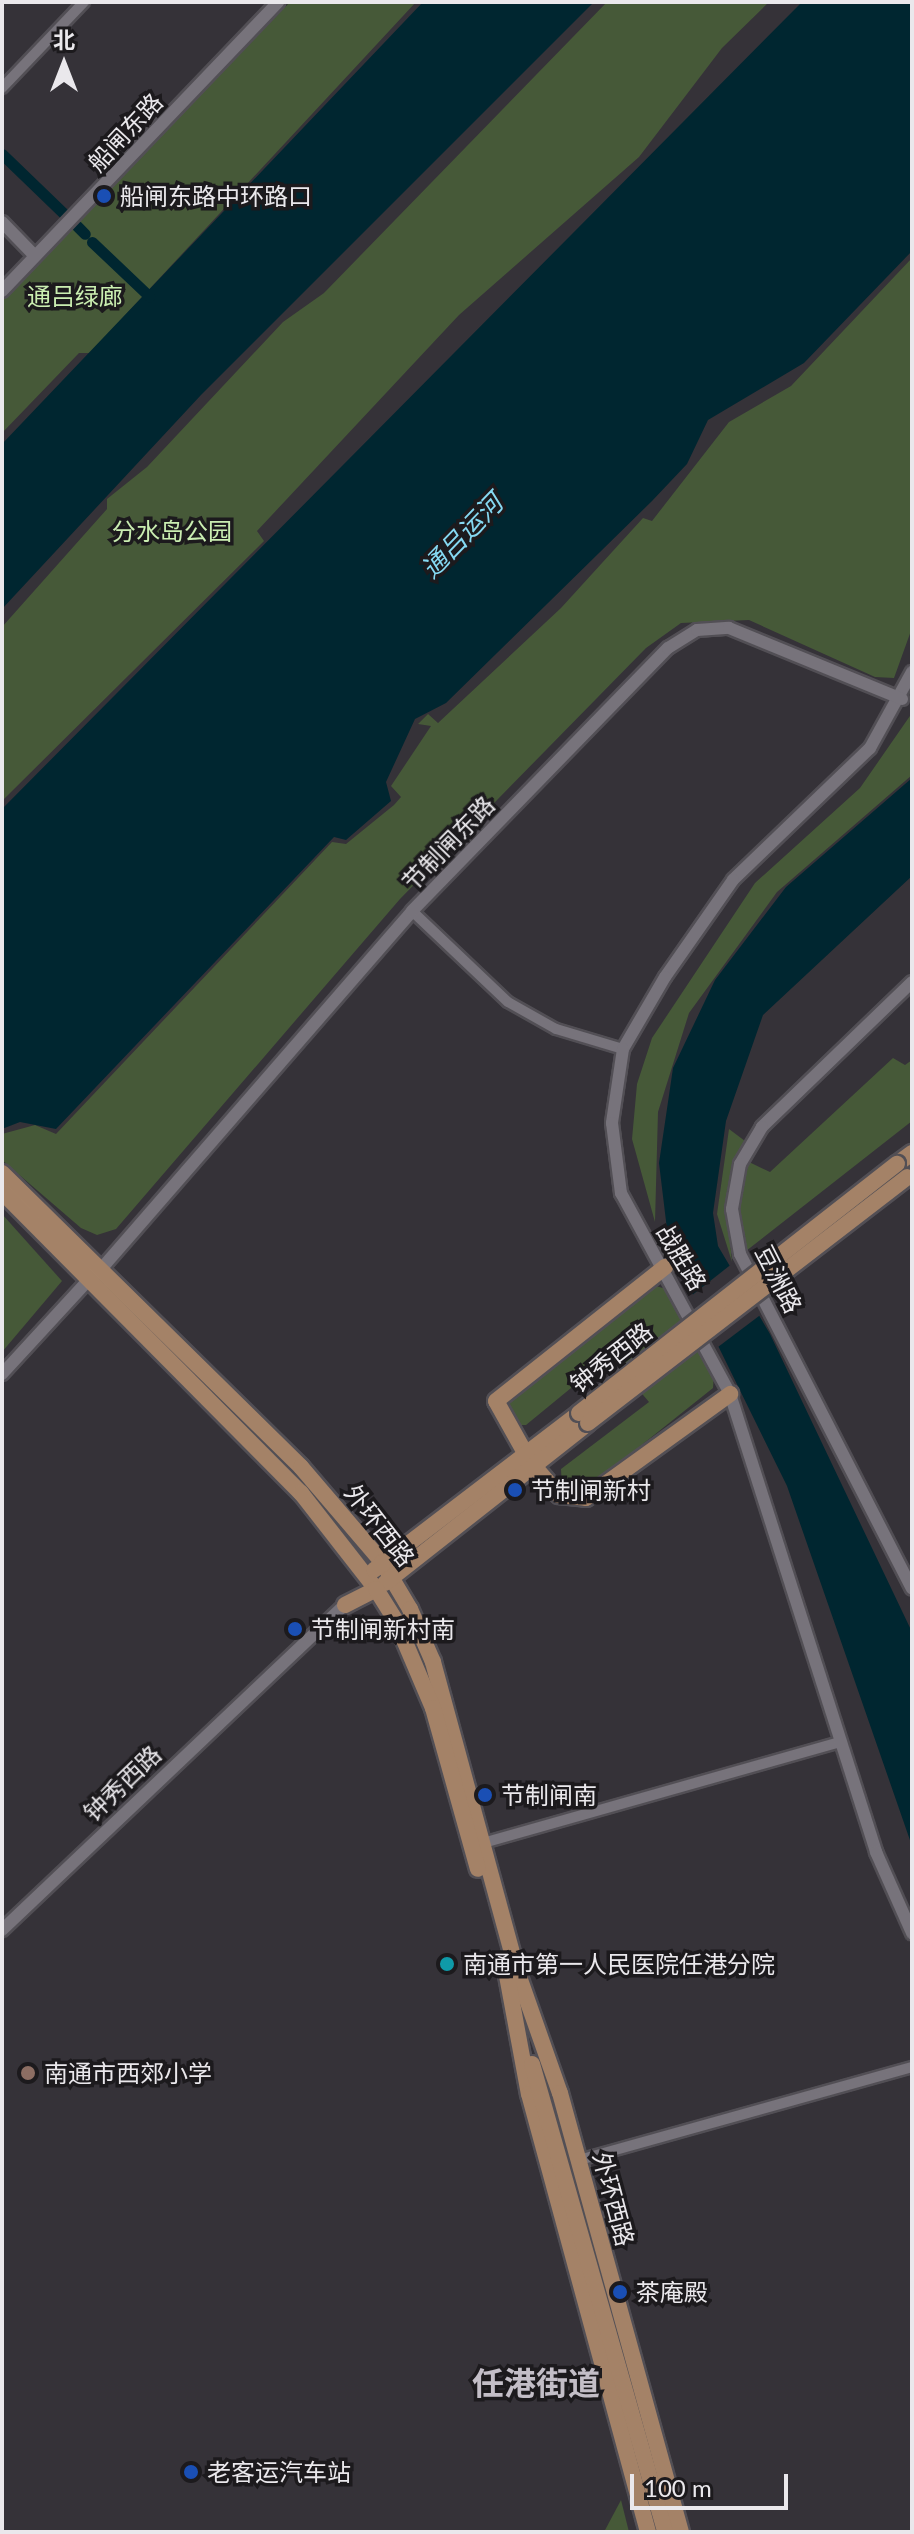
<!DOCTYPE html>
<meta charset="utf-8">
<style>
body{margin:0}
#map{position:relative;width:914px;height:2534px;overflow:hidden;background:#353238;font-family:Lato,"Noto Sans SC",sans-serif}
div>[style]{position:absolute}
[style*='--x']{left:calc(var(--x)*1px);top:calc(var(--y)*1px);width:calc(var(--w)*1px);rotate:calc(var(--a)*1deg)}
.green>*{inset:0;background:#465938}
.water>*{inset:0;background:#002630}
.pier>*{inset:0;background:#353238}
.canal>*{height:11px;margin:-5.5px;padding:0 5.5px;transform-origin:5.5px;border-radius:5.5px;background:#002630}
.roads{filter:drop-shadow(2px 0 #524f55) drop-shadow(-2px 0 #524f55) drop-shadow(0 2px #524f55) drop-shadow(0 -2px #524f55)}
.minor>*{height:10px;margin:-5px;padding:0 5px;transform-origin:5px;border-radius:5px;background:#77737b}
.tertiary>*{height:12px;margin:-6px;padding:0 6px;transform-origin:6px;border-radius:6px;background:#77737b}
.primary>*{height:16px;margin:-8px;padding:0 8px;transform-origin:8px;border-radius:8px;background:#a48267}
.bridges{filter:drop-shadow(2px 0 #524f55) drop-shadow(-2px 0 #524f55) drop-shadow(0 2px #524f55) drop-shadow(0 -2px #524f55)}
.primary-bridge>*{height:16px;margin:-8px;padding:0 8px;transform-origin:8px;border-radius:8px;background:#a48267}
.dots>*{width:22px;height:22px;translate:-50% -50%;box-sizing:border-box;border:4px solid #1c1a1d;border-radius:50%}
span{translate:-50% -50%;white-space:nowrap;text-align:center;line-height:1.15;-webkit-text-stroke:7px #1c1a1d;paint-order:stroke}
.street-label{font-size:24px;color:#eae8ec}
.poi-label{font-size:24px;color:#eae8ec}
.left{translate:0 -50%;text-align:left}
.park-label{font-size:24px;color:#caeeb1}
.water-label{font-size:26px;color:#85d9f2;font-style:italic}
.district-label{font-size:32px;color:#c3bec7;font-weight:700}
.frame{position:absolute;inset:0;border:4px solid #eae8ec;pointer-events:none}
.north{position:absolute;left:24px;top:24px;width:80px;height:80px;-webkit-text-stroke:6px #1c1a1d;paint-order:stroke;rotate:0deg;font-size:22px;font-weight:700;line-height:32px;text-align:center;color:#eae8ec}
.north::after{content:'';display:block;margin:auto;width:28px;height:36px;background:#eae8ec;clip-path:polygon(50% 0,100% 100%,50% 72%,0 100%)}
.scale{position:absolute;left:630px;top:2474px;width:158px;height:36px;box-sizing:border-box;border:4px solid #eae8ec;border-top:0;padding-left:10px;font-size:24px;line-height:28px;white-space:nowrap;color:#eae8ec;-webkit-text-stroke:6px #1c1a1d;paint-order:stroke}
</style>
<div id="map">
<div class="green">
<div style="clip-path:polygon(290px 2px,416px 2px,90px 353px,79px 353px,2px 433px,2px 300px)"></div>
<div style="clip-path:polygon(607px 2px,769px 2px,722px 48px,639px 157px,459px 315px,257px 531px,264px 541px,2px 801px,2px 627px,107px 509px,107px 499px,147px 467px,283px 322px,324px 293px)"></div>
<div style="clip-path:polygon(912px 258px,912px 628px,894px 678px,875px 677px,749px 620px,681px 623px,646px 648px,400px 899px,116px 1229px,97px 1235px,81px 1228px,2px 1160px,2px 1134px,35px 1125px,56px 1134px,332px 842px,346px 844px,394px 805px,401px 797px,391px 786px,431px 726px,418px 724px,428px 714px,438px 723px,561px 608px,643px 518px,652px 521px,729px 422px,791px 386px)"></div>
<div style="clip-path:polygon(912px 713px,912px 775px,777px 892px,689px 1013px,658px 1112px,655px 1222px,632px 1139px,637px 1084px,652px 1038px,755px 883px,860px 788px)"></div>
<div style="clip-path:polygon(893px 1058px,905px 1065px,912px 1060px,912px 1121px,746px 1251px,738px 1208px,749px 1162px,770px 1172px)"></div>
<div style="clip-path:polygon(729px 1129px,745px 1141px,726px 1197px,732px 1262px,717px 1214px)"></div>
<div style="clip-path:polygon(2px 1214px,62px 1281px,2px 1352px)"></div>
<div style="clip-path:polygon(656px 1286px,666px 1289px,714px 1374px,713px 1388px,584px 1491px,562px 1488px,561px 1469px,649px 1402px,610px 1356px,526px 1425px,516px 1425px,505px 1401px)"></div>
<div style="clip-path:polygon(621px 2500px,629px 2532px,604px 2532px)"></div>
</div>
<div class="water">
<div style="clip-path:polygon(423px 2px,594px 2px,201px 395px,2px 609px,2px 444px)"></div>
<div style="clip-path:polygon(802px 2px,912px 2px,912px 251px,804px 363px,708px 420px,687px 464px,652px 501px,446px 703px,415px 719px,386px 782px,391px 801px,346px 840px,334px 837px,56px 1129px,20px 1122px,2px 1129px,2px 809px)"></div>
<div style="clip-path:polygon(912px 778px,912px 876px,763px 1015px,726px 1121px,713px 1213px,718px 1246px,770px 1334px,912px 1632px,912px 1846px,787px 1486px,669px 1246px,659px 1163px,673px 1068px,715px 980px,786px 887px)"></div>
</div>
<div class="pier">
<div style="clip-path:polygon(733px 1263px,763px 1313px,718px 1347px,691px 1296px)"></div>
</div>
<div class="canal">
<div style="--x:2;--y:154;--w:85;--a:44"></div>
<div style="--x:77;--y:226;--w:11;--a:45"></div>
<div style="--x:92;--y:242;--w:79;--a:43.5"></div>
</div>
<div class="roads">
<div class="minor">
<div style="--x:2;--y:88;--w:119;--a:-46.4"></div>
<div style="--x:412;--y:911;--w:132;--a:43.5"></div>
<div style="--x:508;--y:1002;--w:55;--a:29.4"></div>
<div style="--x:556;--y:1029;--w:70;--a:16.6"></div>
<div style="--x:483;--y:1843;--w:372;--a:-15.8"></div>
<div style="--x:579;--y:2160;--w:346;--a:-15.6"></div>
</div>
<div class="tertiary">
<div style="--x:2;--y:222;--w:46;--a:45.9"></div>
<div style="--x:2;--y:291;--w:400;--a:-46.3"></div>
<div style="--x:912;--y:672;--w:87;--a:118.9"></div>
<div style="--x:870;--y:748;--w:190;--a:136.1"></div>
<div style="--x:733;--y:880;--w:118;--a:125"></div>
<div style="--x:665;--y:977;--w:83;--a:120.3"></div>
<div style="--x:623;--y:1049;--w:75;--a:98.5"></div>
<div style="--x:612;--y:1123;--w:71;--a:82.7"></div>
<div style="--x:621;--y:1193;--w:229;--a:61.5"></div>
<div style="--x:730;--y:1394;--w:481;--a:72.3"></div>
<div style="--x:876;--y:1852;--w:89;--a:66"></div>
<div style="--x:912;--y:982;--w:209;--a:136"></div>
<div style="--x:762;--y:1127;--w:43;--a:120.7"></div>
<div style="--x:740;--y:1164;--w:46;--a:100.1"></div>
<div style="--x:732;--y:1209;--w:46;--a:79.9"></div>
<div style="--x:740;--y:1254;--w:376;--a:62.8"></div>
<div style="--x:102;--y:1268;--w:473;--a:-49"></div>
<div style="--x:412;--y:911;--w:367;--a:-45.8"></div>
<div style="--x:668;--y:648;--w:34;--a:-32"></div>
<div style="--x:697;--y:630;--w:32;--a:-4"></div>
<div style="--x:729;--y:628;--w:187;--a:22.3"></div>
<div style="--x:2;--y:1374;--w:133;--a:-47.4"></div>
<div style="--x:2;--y:1930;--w:473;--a:-43.5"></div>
</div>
<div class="primary">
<div style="--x:897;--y:1164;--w:19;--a:-36"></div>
<div style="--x:2;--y:1173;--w:419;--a:44.5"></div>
<div style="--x:301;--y:1467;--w:125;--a:49.5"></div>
<div style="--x:382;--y:1562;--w:55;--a:59.2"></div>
<div style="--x:410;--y:1609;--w:58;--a:66.5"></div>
<div style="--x:433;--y:1662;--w:323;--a:74.8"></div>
<div style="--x:518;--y:1974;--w:126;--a:70.6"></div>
<div style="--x:560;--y:2093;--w:455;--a:74.6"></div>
<div style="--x:2;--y:1192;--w:424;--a:45.2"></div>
<div style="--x:301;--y:1493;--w:122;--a:52"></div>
<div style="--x:524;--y:1451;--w:57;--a:-119.2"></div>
<div style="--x:496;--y:1401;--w:216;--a:-38.4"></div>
<div style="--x:533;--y:1465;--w:40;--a:49"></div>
<div style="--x:559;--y:1495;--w:27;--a:6"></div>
<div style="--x:586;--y:1498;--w:178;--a:-35.8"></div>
<div style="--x:374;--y:1570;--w:258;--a:-37.4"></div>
<div style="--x:385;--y:1583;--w:258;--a:-38.2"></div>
<div style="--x:345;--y:1605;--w:35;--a:-27"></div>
<div style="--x:376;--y:1589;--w:38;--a:58"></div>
<div style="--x:396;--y:1621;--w:95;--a:67"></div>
<div style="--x:433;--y:1708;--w:167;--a:74.4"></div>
<div style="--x:505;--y:1965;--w:131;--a:79.5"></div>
<div style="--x:529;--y:2094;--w:454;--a:74.8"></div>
<div style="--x:532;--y:2064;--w:487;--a:74.1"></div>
</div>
</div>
<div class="bridges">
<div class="primary-bridge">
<div style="--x:579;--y:1413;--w:404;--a:-38.1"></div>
<div style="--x:588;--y:1423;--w:403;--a:-37.6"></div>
</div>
</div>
<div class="dots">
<div style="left:104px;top:196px;background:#1a4fb4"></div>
<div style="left:515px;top:1490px;background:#1a4fb4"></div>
<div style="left:295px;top:1629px;background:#1a4fb4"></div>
<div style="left:485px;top:1795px;background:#1a4fb4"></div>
<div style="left:447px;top:1964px;background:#0f9aa8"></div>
<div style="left:28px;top:2073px;background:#8d6e63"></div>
<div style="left:620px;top:2292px;background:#1a4fb4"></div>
<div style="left:191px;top:2472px;background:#1a4fb4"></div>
</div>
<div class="street-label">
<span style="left:125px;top:132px;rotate:-47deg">船闸东路</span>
<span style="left:448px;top:843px;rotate:-46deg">节制闸东路</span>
<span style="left:682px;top:1257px;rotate:59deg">战胜路</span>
<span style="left:779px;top:1279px;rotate:63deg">豆洲路</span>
<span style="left:611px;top:1357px;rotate:-38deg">钟秀西路</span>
<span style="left:380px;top:1525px;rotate:52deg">外环西路</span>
<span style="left:122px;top:1783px;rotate:-44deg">钟秀西路</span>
<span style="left:614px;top:2199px;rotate:75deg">外环西路</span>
</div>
<div class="poi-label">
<span class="left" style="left:120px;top:196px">船闸东路中环路口</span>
<span class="left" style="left:531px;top:1490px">节制闸新村</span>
<span class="left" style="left:311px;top:1629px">节制闸新村南</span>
<span class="left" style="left:501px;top:1795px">节制闸南</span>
<span class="left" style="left:463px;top:1964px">南通市第一人民医院任港分院</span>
<span class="left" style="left:44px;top:2073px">南通市西郊小学</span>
<span class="left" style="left:636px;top:2292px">茶庵殿</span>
<span class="left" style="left:207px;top:2472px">老客运汽车站</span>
</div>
<div class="park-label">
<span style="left:75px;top:296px">通吕绿廊</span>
<span style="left:172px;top:531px">分水岛公园</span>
</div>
<div class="water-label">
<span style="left:462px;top:536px;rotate:-46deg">通吕运河</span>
</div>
<div class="district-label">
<span style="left:536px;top:2383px">任港街道</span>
</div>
<div class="frame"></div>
<div class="north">北</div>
<div class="scale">100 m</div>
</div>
